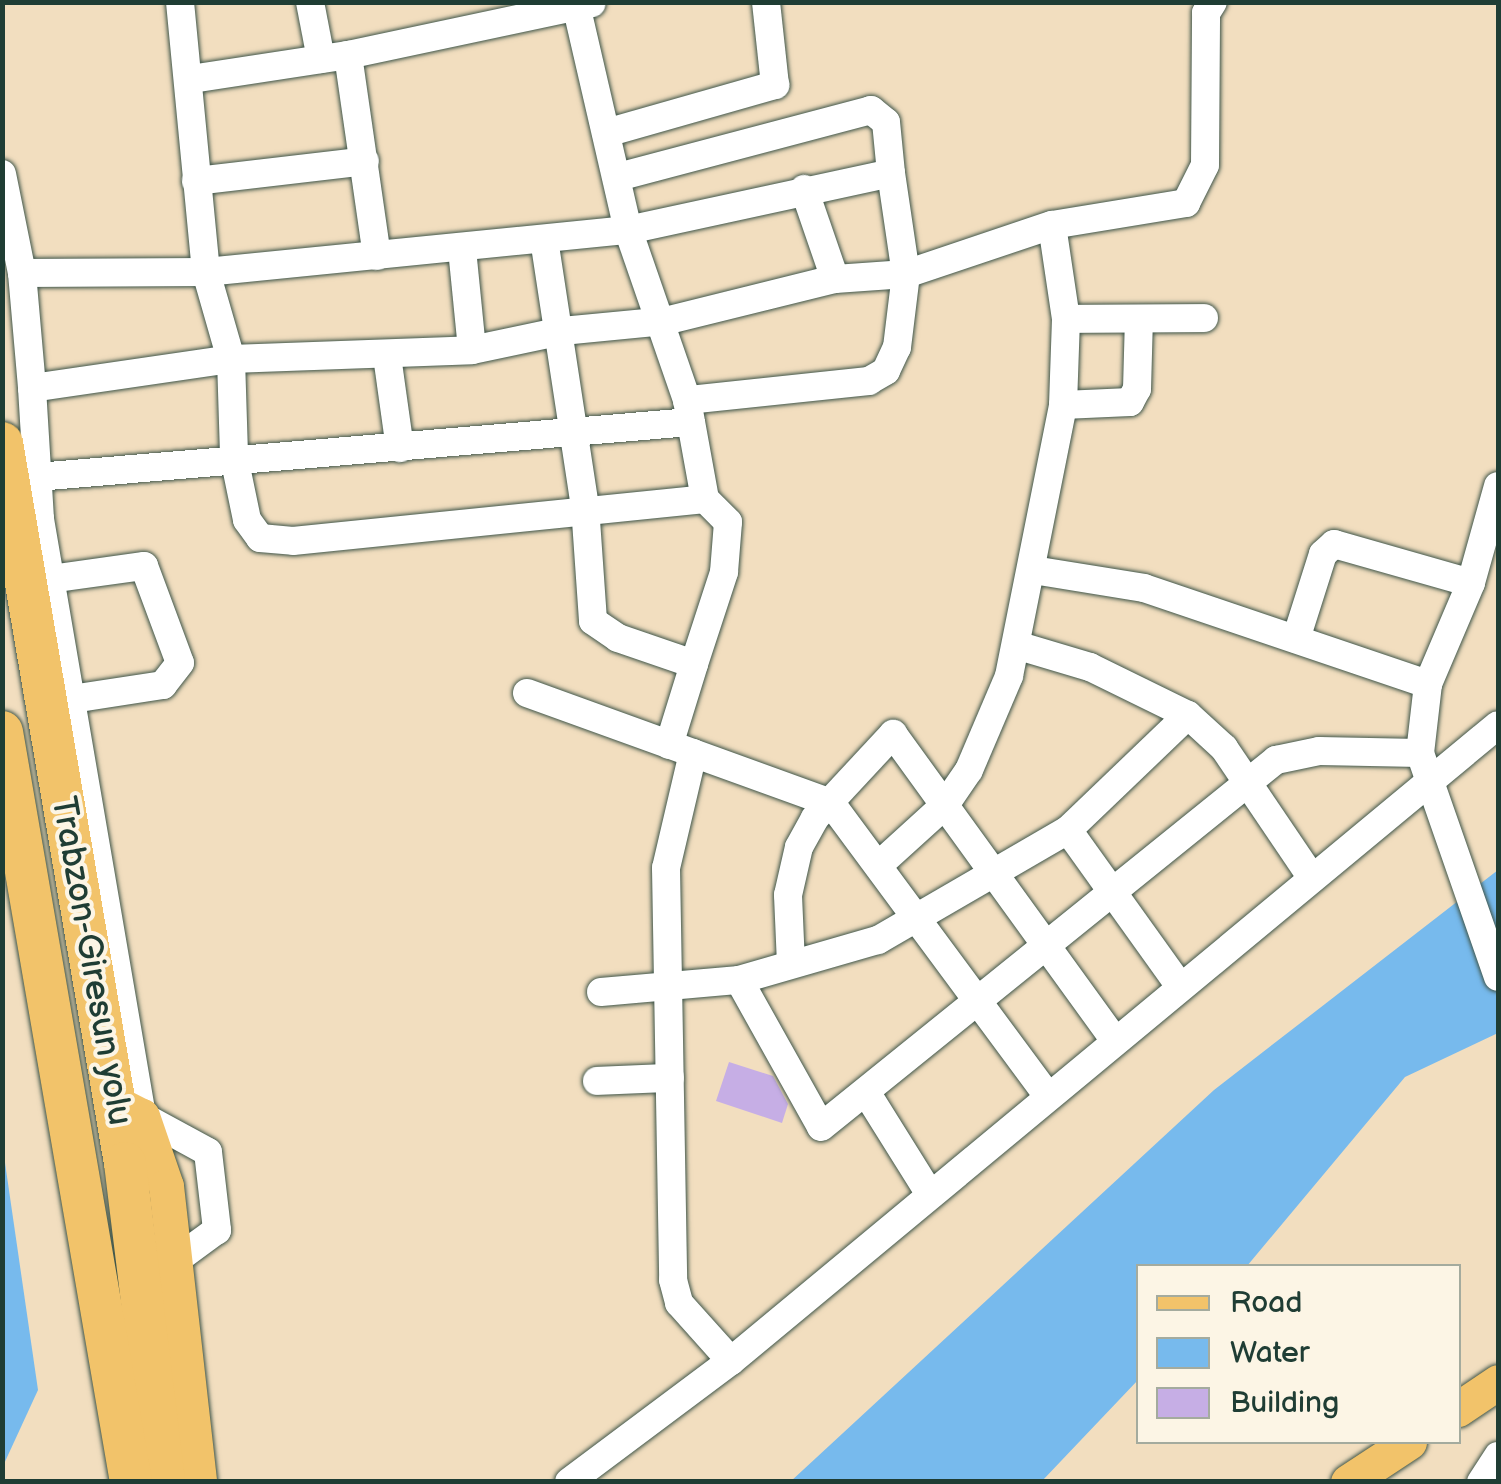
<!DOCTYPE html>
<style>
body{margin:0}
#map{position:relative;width:1501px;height:1484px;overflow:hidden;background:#f2debf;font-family:"Balsamiq Sans",sans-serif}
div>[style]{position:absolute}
.water>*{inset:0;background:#77baed}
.building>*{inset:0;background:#c6aee5}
.roads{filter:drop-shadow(0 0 2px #3f5549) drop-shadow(0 0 2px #3f5549)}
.minor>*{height:28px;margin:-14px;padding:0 14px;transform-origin:14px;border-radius:14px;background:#fff}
.major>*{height:35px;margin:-17.5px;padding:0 17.5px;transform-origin:17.5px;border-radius:17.5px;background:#f2c36a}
.highway>*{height:42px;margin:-21px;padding:0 21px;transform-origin:21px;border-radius:21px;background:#f2c36a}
span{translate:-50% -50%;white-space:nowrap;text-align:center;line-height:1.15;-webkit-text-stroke:8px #fcf5e5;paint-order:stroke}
.street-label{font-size:35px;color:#1f3d34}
.frame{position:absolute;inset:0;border:5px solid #1f3d34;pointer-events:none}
.legend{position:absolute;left:1136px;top:1264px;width:325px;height:180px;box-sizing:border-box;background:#fcf5e5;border:2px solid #a4ab9e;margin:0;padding:12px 18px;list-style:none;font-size:30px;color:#1f3d34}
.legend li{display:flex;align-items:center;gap:20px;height:50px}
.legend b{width:50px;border:2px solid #a4ab9e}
</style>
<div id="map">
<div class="water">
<div style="clip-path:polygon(1498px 870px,1498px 1033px,1405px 1077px,1247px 1266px,1138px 1266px,1138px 1380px,1042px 1481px,790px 1482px,1214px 1090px)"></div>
<div style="clip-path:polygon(3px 1149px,38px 1390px,3px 1466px,2px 1466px)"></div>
</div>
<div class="building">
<div style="clip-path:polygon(729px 1062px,773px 1076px,788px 1104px,782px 1123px,716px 1101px)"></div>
</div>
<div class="roads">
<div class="minor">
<div style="left:180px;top:2px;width:271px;rotate:84.5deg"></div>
<div style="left:206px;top:272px;width:91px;rotate:74deg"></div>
<div style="left:231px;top:359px;width:98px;rotate:88.2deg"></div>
<div style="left:234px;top:457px;width:64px;rotate:78.3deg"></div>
<div style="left:247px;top:520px;width:22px;rotate:54deg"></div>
<div style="left:260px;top:538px;width:33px;rotate:5deg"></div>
<div style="left:293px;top:541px;width:414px;rotate:-5.8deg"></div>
<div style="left:310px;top:2px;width:58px;rotate:79.1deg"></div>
<div style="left:348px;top:55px;width:203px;rotate:81.8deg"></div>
<div style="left:191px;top:79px;width:159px;rotate:-8.7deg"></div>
<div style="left:348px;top:55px;width:249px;rotate:-12deg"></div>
<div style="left:610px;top:132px;width:172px;rotate:-15.9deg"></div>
<div style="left:775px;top:85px;width:83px;rotate:-96.2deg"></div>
<div style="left:2px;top:174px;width:101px;rotate:78.6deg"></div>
<div style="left:22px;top:273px;width:115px;rotate:85deg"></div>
<div style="left:32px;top:388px;width:131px;rotate:86.5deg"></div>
<div style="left:40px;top:519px;width:16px;rotate:165deg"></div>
<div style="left:618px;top:177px;width:262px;rotate:-14.8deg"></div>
<div style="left:871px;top:110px;width:19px;rotate:39deg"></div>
<div style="left:886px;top:122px;width:51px;rotate:84.4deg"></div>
<div style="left:196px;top:181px;width:170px;rotate:-6.7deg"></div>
<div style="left:804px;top:189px;width:95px;rotate:71deg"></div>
<div style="left:544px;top:239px;width:270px;rotate:81.3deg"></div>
<div style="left:585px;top:506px;width:115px;rotate:86deg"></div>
<div style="left:593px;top:621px;width:30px;rotate:34deg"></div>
<div style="left:618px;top:638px;width:80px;rotate:18.9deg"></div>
<div style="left:694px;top:664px;width:97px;rotate:-71.9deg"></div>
<div style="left:724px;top:572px;width:50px;rotate:-85.4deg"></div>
<div style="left:728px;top:522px;width:33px;rotate:-135deg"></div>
<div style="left:705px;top:499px;width:101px;rotate:-100.3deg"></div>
<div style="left:687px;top:400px;width:180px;rotate:-109.1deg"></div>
<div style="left:628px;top:230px;width:231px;rotate:-103deg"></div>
<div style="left:462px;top:249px;width:101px;rotate:84.3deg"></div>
<div style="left:22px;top:273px;width:184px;rotate:-0.3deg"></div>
<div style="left:206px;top:272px;width:424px;rotate:-5.7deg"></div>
<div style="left:628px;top:230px;width:269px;rotate:-12.2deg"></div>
<div style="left:891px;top:173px;width:102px;rotate:81.6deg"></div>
<div style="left:906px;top:274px;width:74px;rotate:97deg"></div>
<div style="left:897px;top:347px;width:26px;rotate:115deg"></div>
<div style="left:886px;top:371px;width:20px;rotate:150deg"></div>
<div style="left:869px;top:381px;width:183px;rotate:174deg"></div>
<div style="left:1066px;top:319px;width:138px;rotate:-0.4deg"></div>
<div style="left:387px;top:356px;width:93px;rotate:82deg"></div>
<div style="left:32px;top:388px;width:201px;rotate:-8.3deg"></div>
<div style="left:231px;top:359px;width:241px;rotate:-2.1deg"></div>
<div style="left:472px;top:350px;width:92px;rotate:-11.9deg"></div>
<div style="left:562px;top:331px;width:103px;rotate:-5.5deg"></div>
<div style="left:665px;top:321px;width:175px;rotate:-13.9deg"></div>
<div style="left:835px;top:279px;width:71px;rotate:-4deg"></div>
<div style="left:906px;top:274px;width:154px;rotate:-18.6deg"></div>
<div style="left:1052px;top:225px;width:136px;rotate:-9.3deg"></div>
<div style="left:1186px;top:203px;width:42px;rotate:-63.4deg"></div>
<div style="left:1205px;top:165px;width:152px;rotate:-89.6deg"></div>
<div style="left:1206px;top:13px;width:13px;rotate:-58deg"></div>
<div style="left:1063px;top:405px;width:67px;rotate:-2.6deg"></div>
<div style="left:1130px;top:402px;width:15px;rotate:-62deg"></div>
<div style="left:1137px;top:389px;width:70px;rotate:-88.4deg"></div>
<div style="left:37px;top:477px;width:656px;rotate:-4.81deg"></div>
<div style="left:1498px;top:486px;width:101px;rotate:105.6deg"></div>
<div style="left:1471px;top:583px;width:110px;rotate:113.1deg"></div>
<div style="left:1428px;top:684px;width:69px;rotate:96.6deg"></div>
<div style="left:1420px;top:753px;width:237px;rotate:70.8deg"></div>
<div style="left:40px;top:519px;width:606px;rotate:80.3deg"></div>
<div style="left:142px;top:1116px;width:75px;rotate:28.6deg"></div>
<div style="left:208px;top:1152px;width:79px;rotate:83.4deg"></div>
<div style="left:217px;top:1230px;width:51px;rotate:143.8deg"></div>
<div style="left:1033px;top:570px;width:112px;rotate:9.2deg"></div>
<div style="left:1144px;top:588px;width:300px;rotate:18.7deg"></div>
<div style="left:50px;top:579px;width:95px;rotate:-7.9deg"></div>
<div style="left:144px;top:566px;width:103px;rotate:69.6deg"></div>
<div style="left:180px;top:663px;width:28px;rotate:128deg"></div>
<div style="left:163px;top:685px;width:93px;rotate:171.3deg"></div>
<div style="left:1296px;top:639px;width:89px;rotate:-72.4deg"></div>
<div style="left:1323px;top:554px;width:15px;rotate:-42deg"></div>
<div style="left:1334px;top:544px;width:142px;rotate:15.9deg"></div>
<div style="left:1016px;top:645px;width:77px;rotate:16.6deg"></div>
<div style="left:1090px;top:667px;width:109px;rotate:26.1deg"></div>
<div style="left:1188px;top:715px;width:49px;rotate:42.5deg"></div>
<div style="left:1224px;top:748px;width:153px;rotate:55.9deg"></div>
<div style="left:527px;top:693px;width:323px;rotate:19.9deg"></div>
<div style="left:831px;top:803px;width:362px;rotate:53.5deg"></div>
<div style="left:669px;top:745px;width:85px;rotate:-72.8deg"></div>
<div style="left:693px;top:753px;width:118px;rotate:103.2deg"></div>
<div style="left:666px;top:868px;width:412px;rotate:89deg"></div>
<div style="left:673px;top:1280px;width:24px;rotate:75deg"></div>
<div style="left:679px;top:1303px;width:78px;rotate:48.1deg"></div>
<div style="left:1068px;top:830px;width:191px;rotate:54.4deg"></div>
<div style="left:881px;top:863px;width:86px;rotate:-42.2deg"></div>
<div style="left:945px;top:805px;width:42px;rotate:-55.6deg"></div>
<div style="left:969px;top:770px;width:102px;rotate:-66.9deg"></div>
<div style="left:1009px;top:676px;width:276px;rotate:-78.7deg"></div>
<div style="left:1063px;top:405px;width:86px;rotate:-88deg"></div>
<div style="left:1066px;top:319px;width:95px;rotate:-98.5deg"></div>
<div style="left:791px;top:964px;width:69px;rotate:-92.5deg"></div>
<div style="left:788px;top:895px;width:49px;rotate:-77.1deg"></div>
<div style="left:799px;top:847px;width:33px;rotate:-61deg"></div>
<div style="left:815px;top:818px;width:115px;rotate:-47.1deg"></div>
<div style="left:893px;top:734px;width:379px;rotate:54.1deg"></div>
<div style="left:739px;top:980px;width:168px;rotate:60.8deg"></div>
<div style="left:821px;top:1127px;width:585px;rotate:-38.89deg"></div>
<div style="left:1276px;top:760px;width:44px;rotate:-11.8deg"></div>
<div style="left:1319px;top:751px;width:101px;rotate:1.1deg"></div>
<div style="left:601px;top:992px;width:139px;rotate:-5deg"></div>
<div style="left:739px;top:980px;width:145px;rotate:-16.1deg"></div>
<div style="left:878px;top:940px;width:220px;rotate:-30.1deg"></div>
<div style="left:1068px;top:830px;width:166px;rotate:-43.8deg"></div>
<div style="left:597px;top:1081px;width:73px;rotate:-2.4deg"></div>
<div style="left:866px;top:1092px;width:119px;rotate:58deg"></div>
<div style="left:569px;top:1482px;width:202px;rotate:-36.8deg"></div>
<div style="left:731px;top:1361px;width:996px;rotate:-39.67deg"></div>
<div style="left:1481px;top:1482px;width:31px;rotate:-57deg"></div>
</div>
<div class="major">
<div style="left:114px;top:1102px;width:31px;rotate:27deg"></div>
<div style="left:142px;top:1116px;width:74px;rotate:71.1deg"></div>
<div style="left:166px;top:1186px;width:298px;rotate:83.6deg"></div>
<div style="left:1458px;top:1409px;width:48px;rotate:-34deg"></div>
<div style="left:1348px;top:1482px;width:73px;rotate:-33.3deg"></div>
</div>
<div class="highway">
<div style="left:2px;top:443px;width:730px;rotate:80.31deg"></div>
<div style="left:125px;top:1163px;width:321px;rotate:83deg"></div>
<div style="left:2px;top:732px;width:761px;rotate:80.24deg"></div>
</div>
</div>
<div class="street-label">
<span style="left:91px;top:961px;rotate:80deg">Trabzon-Giresun yolu</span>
</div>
<div class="frame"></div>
<ul class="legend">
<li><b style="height:12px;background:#f2c36a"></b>Road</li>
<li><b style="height:28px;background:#77baed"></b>Water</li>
<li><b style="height:28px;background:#c6aee5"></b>Building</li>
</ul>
</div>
